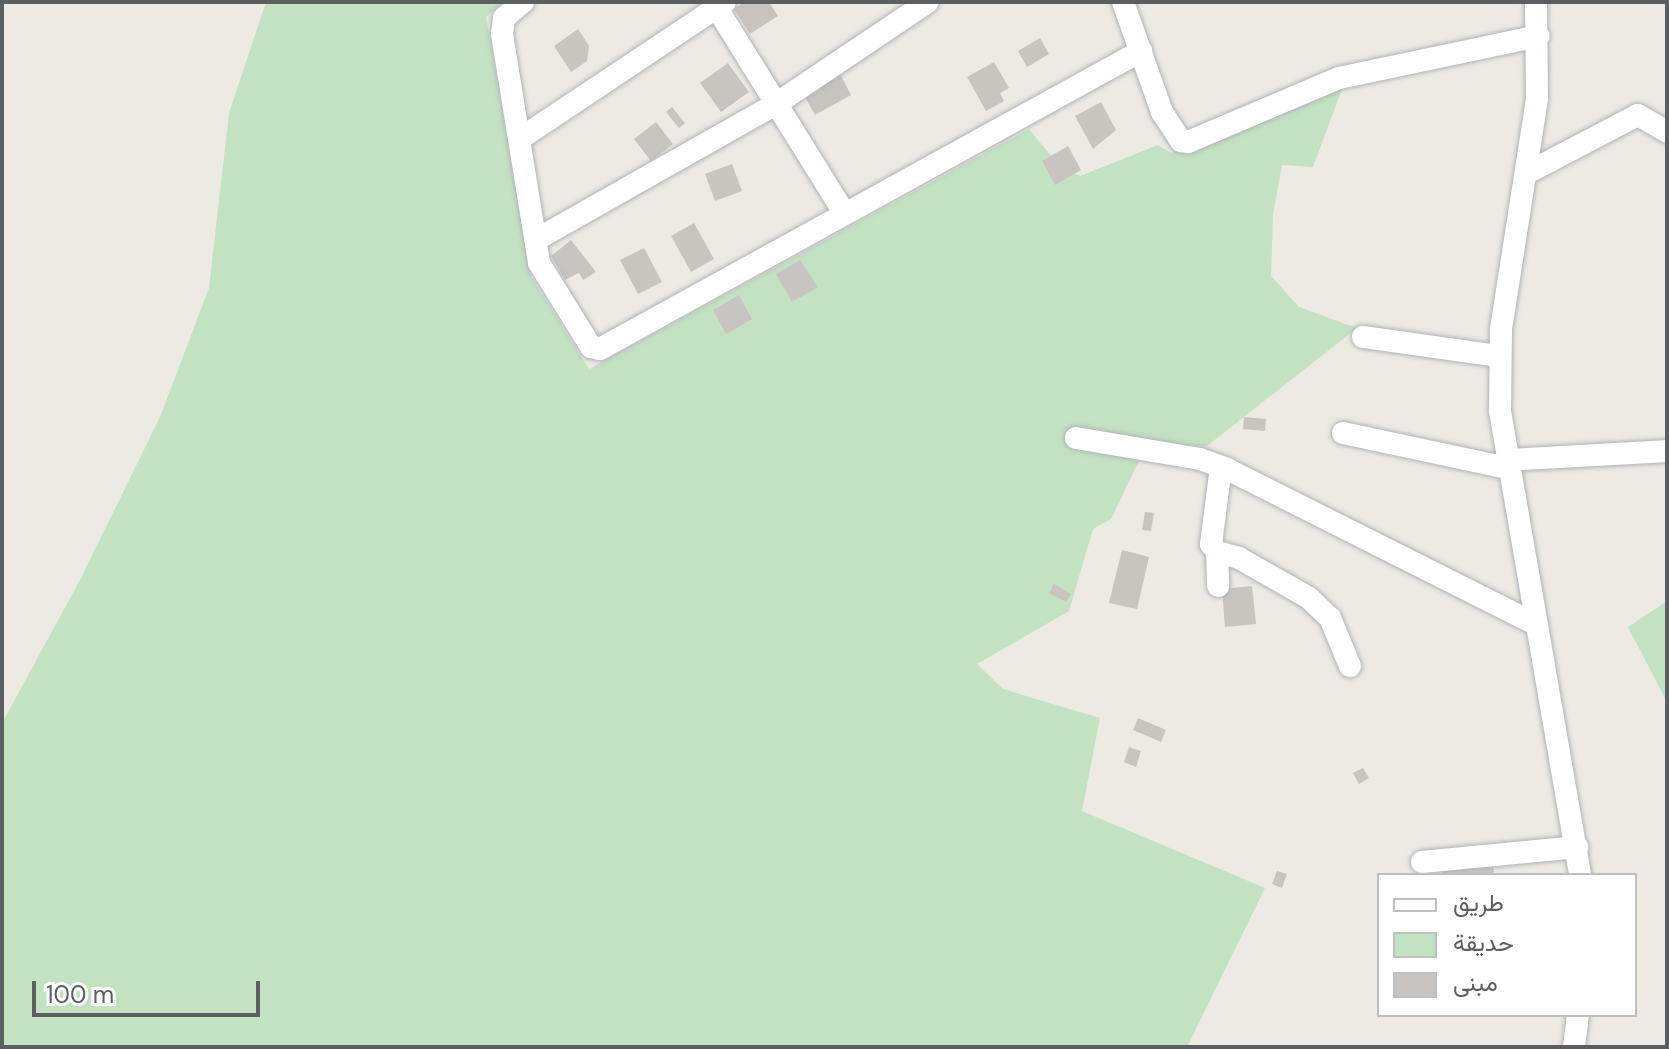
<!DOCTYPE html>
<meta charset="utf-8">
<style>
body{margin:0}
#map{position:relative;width:1669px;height:1049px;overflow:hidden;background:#eceae3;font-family:"DM Sans",Vazirmatn,sans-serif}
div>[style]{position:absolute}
.green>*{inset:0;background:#c3e2c2}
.building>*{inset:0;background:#c8c5c0}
.roads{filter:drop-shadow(0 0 2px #b0b4b7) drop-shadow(0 0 2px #b0b4b7)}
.minor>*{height:22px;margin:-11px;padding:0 11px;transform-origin:11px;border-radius:11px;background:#fff}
span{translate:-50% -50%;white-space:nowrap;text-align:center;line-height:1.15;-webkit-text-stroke:7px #fff;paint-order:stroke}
.frame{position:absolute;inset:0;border:4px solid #5b5f62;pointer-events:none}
.legend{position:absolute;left:1377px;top:873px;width:260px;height:144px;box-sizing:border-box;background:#fff;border:2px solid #bdbfc0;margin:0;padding:10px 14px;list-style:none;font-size:24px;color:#5b5f62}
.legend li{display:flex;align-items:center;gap:16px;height:40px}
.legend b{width:40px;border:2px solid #bdbfc0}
.scale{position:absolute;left:32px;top:981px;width:228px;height:36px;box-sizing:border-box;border:4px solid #5b5f62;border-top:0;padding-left:10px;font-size:24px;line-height:28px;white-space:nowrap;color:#5b5f62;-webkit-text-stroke:6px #fff;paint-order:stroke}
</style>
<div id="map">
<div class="green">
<div style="clip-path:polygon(266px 2px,503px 2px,486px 17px,532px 278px,589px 369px,1029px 129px,1060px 167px,1080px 176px,1158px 145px,1171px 153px,1345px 81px,1313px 167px,1282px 165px,1273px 214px,1271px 276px,1299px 307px,1357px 328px,1207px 446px,1153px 446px,1139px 461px,1111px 519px,1093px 529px,1069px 611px,977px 664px,1003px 689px,1100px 718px,1082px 811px,1265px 888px,1187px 1047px,2px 1047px,2px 723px,80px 580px,160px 417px,209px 288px,229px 113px)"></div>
<div style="clip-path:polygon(1667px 601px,1667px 702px,1628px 627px)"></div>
</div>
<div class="building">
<div style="clip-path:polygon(744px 2px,769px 2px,778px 16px,750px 34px,734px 9px)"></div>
<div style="clip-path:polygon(578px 29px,589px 46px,587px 61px,571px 72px,554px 46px)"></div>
<div style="clip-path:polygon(1040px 38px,1049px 54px,1027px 67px,1018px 51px)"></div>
<div style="clip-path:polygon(994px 62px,1009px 88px,1000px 93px,1004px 101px,986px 111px,967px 77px)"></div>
<div style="clip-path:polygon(728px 63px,749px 92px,721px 112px,700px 83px)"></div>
<div style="clip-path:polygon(838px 70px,851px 95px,815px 115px,805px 97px,820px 89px,816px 82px)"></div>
<div style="clip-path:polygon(1101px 102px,1116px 130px,1093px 149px,1075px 116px)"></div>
<div style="clip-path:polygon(672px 107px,685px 123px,679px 128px,666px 112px)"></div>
<div style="clip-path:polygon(656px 122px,673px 144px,651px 161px,634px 139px)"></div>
<div style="clip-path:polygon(1068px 146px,1081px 170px,1055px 185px,1042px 161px)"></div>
<div style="clip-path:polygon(732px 164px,742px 191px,715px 201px,705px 174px)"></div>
<div style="clip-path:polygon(694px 223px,714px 259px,691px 272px,671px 236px)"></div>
<div style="clip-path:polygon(571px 240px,596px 272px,583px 280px,579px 273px,565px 280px,551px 256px)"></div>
<div style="clip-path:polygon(644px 248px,662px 282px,638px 294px,620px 260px)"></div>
<div style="clip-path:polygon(800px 260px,818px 287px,792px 302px,776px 274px)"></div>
<div style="clip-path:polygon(739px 295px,752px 319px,726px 334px,713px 310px)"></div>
<div style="clip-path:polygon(1244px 417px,1266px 419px,1265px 431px,1243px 429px)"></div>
<div style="clip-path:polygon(1145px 512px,1154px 513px,1151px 531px,1142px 530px)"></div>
<div style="clip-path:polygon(1122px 550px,1149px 557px,1137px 609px,1109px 603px)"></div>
<div style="clip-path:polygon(1054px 584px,1071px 594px,1066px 602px,1049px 593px)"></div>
<div style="clip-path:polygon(1252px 586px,1256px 624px,1225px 627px,1222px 589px)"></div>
<div style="clip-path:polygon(1138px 718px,1166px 730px,1161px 742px,1133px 730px)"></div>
<div style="clip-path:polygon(1129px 747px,1141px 751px,1136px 767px,1124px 762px)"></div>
<div style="clip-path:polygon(1363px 768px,1369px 778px,1359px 784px,1353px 773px)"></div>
<div style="clip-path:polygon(1493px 862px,1494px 875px,1442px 875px,1441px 865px)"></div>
<div style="clip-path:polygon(1277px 871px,1287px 874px,1282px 888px,1272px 884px)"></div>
</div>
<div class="roads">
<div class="minor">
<div style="left:523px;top:2px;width:25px;rotate:140deg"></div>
<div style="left:504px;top:18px;width:16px;rotate:97deg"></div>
<div style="left:502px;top:34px;width:232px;rotate:80.8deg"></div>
<div style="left:539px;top:263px;width:99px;rotate:58.2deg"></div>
<div style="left:591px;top:347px;width:9px;rotate:13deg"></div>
<div style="left:600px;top:349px;width:618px;rotate:-28.85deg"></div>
<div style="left:713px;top:2px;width:246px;rotate:58.1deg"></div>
<div style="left:1123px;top:2px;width:117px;rotate:70.5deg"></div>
<div style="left:1162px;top:112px;width:35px;rotate:57deg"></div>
<div style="left:1181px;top:141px;width:7px;rotate:8deg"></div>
<div style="left:1188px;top:142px;width:164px;rotate:-23deg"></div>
<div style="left:1339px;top:78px;width:204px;rotate:-11.9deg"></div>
<div style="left:1536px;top:2px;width:97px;rotate:89.4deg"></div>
<div style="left:1537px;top:99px;width:234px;rotate:98.9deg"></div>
<div style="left:1501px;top:330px;width:81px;rotate:90.7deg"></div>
<div style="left:1500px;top:411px;width:471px;rotate:80.2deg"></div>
<div style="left:521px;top:138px;width:245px;rotate:-33.7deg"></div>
<div style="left:1527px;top:173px;width:125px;rotate:-27.6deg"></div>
<div style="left:1638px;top:115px;width:34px;rotate:30deg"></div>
<div style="left:539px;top:238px;width:276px;rotate:-29.5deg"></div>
<div style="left:779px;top:102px;width:179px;rotate:-33.9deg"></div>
<div style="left:1363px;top:337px;width:137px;rotate:8deg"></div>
<div style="left:1343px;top:433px;width:168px;rotate:12deg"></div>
<div style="left:1076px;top:438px;width:126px;rotate:9.6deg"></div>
<div style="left:1200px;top:459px;width:29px;rotate:20deg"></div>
<div style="left:1227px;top:469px;width:347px;rotate:26.7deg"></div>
<div style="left:1506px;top:460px;width:161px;rotate:-3.2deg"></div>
<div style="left:1221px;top:467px;width:78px;rotate:97.4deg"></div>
<div style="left:1211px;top:544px;width:10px;rotate:53deg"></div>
<div style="left:1217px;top:552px;width:23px;rotate:15deg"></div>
<div style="left:1239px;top:558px;width:81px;rotate:29.7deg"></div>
<div style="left:1309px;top:598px;width:29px;rotate:44deg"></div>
<div style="left:1330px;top:618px;width:52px;rotate:67.4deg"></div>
<div style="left:1217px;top:552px;width:34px;rotate:88deg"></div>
<div style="left:1422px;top:862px;width:156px;rotate:-5.5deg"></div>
<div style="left:1574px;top:1047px;width:32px;rotate:-83deg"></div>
</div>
</div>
<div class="frame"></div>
<ul class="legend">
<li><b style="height:10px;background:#fff"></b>طريق</li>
<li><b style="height:22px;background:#c3e2c2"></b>حديقة</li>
<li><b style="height:22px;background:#c8c5c0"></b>مبنى</li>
</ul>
<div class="scale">100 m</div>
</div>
